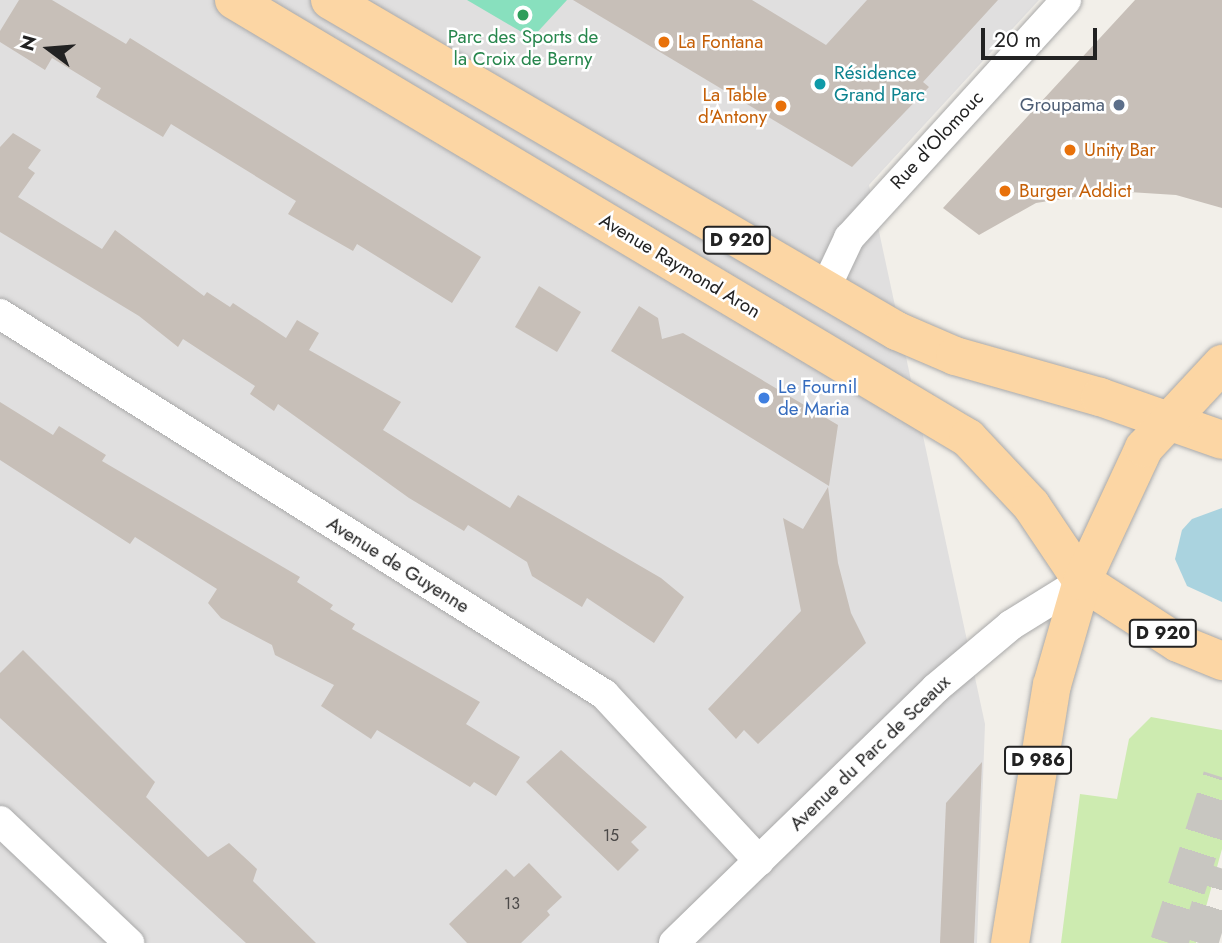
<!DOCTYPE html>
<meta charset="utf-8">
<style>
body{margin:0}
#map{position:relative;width:1222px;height:943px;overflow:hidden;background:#f2efe9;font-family:Jost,sans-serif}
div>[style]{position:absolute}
.residential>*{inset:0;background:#e0dfdf}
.grass>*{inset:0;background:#cdebb0}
.pitch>*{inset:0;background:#88e0be}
.water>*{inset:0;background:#aad3df}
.building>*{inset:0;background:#c7bfb8}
.highway-tunnel>*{height:38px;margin-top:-19px;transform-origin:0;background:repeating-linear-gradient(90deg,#c8c6c1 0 38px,transparent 0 57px)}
.roads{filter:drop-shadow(0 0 2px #a9a9a9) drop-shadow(0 0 2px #a9a9a9)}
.street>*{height:30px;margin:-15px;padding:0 15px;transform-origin:15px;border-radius:15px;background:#fff}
.primary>*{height:38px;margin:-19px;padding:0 19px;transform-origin:19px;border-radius:19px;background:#fcd6a4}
.dots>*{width:19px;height:19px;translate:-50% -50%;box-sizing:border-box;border:4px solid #fff;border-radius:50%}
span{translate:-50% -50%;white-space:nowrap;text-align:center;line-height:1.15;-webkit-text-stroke:5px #fff;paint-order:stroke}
.number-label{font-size:16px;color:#4b4948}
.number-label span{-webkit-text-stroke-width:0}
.shield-label span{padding:2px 5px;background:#fff;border:2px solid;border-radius:5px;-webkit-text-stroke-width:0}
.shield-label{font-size:18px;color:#222;font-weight:700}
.leisure-label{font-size:19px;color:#27864d}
.food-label{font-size:19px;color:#c56008}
.left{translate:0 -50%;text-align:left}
.right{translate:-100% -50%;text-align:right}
.culture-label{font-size:19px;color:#0d838f}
.service-label{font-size:19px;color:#4e5e75}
.street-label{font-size:19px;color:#222}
.shop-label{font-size:19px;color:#366cbe}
.north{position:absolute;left:14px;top:14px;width:70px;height:70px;-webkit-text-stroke:5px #fff;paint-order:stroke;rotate:286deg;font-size:19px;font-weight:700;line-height:28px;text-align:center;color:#222}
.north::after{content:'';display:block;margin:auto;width:24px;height:32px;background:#222;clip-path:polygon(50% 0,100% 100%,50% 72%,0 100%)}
.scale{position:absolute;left:981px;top:28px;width:116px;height:32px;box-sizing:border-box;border:4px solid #222;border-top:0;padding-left:9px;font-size:21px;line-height:24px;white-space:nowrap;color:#222;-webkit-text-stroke:5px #fff;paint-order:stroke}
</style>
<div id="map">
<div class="residential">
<div style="clip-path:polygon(0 0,1039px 0,869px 185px,985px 724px,977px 943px,0 943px)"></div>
</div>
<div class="grass">
<div style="clip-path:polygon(1151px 717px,1222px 730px,1222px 849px,1196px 943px,1061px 943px,1080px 794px,1117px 799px,1129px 739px)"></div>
</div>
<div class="pitch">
<div style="clip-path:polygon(467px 0,567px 0,532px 38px)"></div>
</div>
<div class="water">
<div style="clip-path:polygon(1222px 508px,1222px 602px,1187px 586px,1175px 559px,1182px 530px,1192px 519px)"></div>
</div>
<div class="building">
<div style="clip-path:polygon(19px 0,52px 0,126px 44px,130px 38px,481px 257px,452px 303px,357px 244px,353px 251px,288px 214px,296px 201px,171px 124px,163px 137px,96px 97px,101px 88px,52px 58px,45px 70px,0 42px,0 31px)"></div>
<div style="clip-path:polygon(573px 0,752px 0,826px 45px,867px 0,998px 0,923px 82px,929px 87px,852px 167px)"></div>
<div style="clip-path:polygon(1135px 0,1222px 0,1222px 208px,1176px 195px,1113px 191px,1036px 203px,979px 235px,943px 208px)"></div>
<div style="clip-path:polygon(13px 133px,41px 150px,28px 168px,35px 173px,18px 197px,102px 249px,115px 230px,204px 296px,207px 292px,230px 307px,233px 303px,286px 338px,297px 320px,319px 333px,309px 350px,401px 402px,383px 430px,510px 508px,518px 495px,661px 578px,684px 597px,654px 643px,587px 598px,582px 607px,532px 576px,527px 562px,468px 525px,464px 531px,409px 498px,278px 404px,274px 411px,250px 394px,255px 386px,183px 339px,178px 347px,139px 316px,0 232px,0 147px)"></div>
<div style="clip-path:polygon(539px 286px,581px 312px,557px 352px,515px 327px)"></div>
<div style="clip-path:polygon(639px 306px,658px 318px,662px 339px,683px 333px,838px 425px,829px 486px,611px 351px)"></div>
<div style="clip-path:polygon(0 402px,53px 435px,59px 426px,106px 455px,102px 461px,300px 577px,297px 582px,333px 605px,330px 609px,355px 624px,352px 629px,480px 702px,466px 724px,520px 757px,496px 796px,474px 782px,470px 787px,377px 730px,371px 739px,321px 706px,334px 685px,275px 655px,272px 645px,221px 618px,208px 603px,217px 589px,135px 537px,130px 544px,0 460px)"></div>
<div style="clip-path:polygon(828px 487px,838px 563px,851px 613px,866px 643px,758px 744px,744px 730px,736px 739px,708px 709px,801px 611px,783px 518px,803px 529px)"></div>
<div style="clip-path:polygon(23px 650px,155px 782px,146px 797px,208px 857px,229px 843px,257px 869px,253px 881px,316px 943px,246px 943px,0 718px,0 673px)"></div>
<div style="clip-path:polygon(561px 750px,647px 827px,631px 842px,639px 850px,618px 871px,526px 782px)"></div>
<div style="clip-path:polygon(982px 762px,974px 943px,940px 943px,946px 803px)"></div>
<div style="clip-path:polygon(529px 863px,562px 897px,547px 911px,550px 915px,521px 943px,467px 943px,449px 924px,506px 869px,514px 877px)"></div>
</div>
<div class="highway-tunnel">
<div style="left:1169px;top:943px;width:174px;rotate:-72.3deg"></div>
<div style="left:1199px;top:943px;width:78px;rotate:-73deg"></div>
</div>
<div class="roads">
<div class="street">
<div style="left:824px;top:291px;width:59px;rotate:-64.7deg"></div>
<div style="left:849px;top:238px;width:322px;rotate:-47.6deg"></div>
<div style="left:0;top:314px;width:714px;rotate:32.18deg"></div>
<div style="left:604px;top:694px;width:228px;rotate:47.1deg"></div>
<div style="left:0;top:821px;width:178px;rotate:43.4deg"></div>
<div style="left:674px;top:943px;width:366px;rotate:-44.2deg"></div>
<div style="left:936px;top:688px;width:98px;rotate:-40deg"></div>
<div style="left:1011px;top:625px;width:84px;rotate:-31.8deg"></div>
</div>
<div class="primary">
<div style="left:234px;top:0;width:855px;rotate:30.83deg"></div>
<div style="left:968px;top:438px;width:92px;rotate:46.8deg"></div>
<div style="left:1031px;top:505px;width:92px;rotate:56.1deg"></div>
<div style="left:1082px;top:581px;width:114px;rotate:32.9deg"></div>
<div style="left:1178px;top:643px;width:48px;rotate:22.2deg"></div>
<div style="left:330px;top:0;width:657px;rotate:30.28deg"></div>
<div style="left:897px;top:331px;width:63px;rotate:23.3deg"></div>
<div style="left:955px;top:356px;width:151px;rotate:15.8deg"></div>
<div style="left:1100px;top:397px;width:129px;rotate:19.4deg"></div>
<div style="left:1010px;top:943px;width:261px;rotate:-80.8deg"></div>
<div style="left:1052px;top:685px;width:108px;rotate:-73.9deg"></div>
<div style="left:1082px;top:581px;width:147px;rotate:-65deg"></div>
<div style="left:1144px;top:448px;width:115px;rotate:-47.1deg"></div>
</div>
</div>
<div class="dots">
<div style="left:523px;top:15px;background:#2e9e5b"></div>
<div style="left:664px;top:42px;background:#e8710a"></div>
<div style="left:820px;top:84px;background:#0f9aa8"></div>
<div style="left:1119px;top:105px;background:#5c6f8a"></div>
<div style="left:781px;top:106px;background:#e8710a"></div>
<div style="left:1070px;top:150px;background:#e8710a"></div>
<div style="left:1005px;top:191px;background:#e8710a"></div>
<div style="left:764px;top:398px;background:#3f7fe0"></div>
</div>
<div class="number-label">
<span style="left:611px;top:836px">15</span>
<span style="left:512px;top:904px">13</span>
</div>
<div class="shield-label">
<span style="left:737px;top:240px">D 920</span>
<span style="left:1163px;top:633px">D 920</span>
<span style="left:1038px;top:760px">D 986</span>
</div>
<div class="leisure-label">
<span style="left:523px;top:48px">Parc des Sports de<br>la Croix de Berny</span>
</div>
<div class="food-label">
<span class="left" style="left:678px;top:42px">La Fontana</span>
<span class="right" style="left:767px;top:106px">La Table<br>d'Antony</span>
<span class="left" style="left:1084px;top:150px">Unity Bar</span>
<span class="left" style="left:1019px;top:191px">Burger Addict</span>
</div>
<div class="culture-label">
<span class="left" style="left:834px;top:84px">Résidence<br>Grand Parc</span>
</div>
<div class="service-label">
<span class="right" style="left:1105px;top:105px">Groupama</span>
</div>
<div class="street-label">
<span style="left:937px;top:140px;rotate:-47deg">Rue d'Olomouc</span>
<span style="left:680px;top:266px;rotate:31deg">Avenue Raymond Aron</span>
<span style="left:398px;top:565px;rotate:32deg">Avenue de Guyenne</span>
<span style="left:870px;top:753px;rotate:-44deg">Avenue du Parc de Sceaux</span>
</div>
<div class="shop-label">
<span class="left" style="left:778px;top:398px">Le Fournil<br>de Maria</span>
</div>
<div class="north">N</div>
<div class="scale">20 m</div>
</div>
